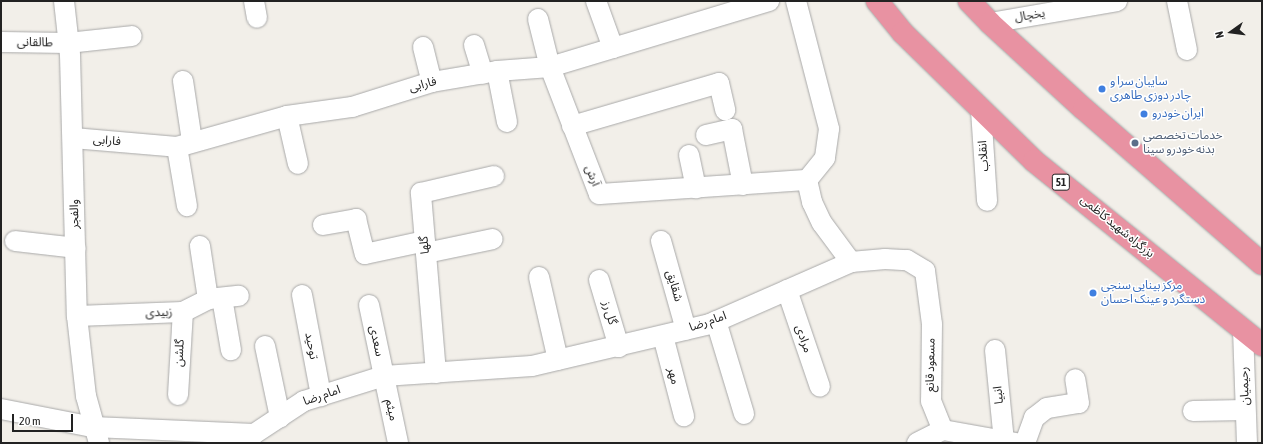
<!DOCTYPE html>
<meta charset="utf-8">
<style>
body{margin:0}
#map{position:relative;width:1263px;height:444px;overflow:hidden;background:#f2efe9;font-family:"Asap Condensed","Noto Sans Arabic",sans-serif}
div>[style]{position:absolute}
.roads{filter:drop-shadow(0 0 1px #a9a9a9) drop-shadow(0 0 1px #a9a9a9)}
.street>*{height:20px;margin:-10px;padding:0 10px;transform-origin:10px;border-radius:10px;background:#fff}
.highway>*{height:22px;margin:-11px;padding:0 11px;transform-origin:11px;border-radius:11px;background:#e892a2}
.dots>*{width:11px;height:11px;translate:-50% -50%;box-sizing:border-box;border:2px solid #fff;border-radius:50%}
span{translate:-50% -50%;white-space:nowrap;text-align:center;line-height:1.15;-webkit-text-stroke:3px #fff;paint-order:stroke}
.shield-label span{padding:1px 3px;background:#fff;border:1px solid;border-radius:3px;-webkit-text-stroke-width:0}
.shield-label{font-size:11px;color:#222;font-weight:700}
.street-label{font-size:12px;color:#222}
.shop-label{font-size:12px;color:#366cbe}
.left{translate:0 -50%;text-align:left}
.service-label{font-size:12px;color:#4e5e75}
.frame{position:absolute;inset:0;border:2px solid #222;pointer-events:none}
.north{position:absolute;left:1211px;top:12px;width:40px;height:40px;-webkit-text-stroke:3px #fff;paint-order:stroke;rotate:256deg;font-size:11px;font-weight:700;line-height:16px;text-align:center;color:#222}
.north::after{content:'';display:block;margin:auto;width:14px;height:18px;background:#222;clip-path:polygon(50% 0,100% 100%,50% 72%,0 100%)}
.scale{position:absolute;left:12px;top:414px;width:61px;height:18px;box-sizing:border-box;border:2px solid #222;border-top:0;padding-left:5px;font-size:12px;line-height:14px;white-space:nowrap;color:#222;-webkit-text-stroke:3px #fff;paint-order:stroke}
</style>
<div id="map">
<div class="roads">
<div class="street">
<div style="left:64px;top:1px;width:54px;rotate:83.7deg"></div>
<div style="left:70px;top:55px;width:261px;rotate:88.5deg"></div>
<div style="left:77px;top:316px;width:81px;rotate:83.6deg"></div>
<div style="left:86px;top:396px;width:49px;rotate:74.5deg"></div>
<div style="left:254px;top:1px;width:17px;rotate:80deg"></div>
<div style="left:596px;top:1px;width:50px;rotate:70.1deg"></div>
<div style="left:796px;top:1px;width:132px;rotate:75.5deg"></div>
<div style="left:829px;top:129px;width:29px;rotate:98deg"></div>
<div style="left:825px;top:158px;width:28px;rotate:129deg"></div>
<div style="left:807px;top:180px;width:23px;rotate:77deg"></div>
<div style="left:812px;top:202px;width:23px;rotate:65deg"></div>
<div style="left:822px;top:223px;width:49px;rotate:53.4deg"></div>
<div style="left:851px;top:262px;width:34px;rotate:-5deg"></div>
<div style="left:885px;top:259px;width:22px;rotate:3deg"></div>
<div style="left:907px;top:260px;width:21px;rotate:31deg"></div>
<div style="left:925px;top:271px;width:53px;rotate:82.5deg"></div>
<div style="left:932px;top:324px;width:77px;rotate:90.7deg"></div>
<div style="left:931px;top:401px;width:31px;rotate:68deg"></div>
<div style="left:943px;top:430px;width:74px;rotate:10.1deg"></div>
<div style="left:1177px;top:1px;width:50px;rotate:78.5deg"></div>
<div style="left:538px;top:19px;width:49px;rotate:76deg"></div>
<div style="left:550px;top:67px;width:136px;rotate:68.9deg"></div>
<div style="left:599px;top:194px;width:208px;rotate:-3.9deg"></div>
<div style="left:990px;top:23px;width:129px;rotate:-9.8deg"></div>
<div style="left:1px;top:42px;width:67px;rotate:0.9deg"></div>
<div style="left:68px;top:43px;width:64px;rotate:-6.2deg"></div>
<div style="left:474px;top:45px;width:30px;rotate:73deg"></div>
<div style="left:423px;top:47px;width:36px;rotate:76deg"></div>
<div style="left:497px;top:71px;width:52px;rotate:78.9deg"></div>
<div style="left:183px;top:81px;width:61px;rotate:81.5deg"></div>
<div style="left:981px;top:110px;width:91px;rotate:86.2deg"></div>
<div style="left:287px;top:116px;width:49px;rotate:77.1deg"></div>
<div style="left:572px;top:126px;width:153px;rotate:-16.3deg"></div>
<div style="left:719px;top:83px;width:28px;rotate:77deg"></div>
<div style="left:706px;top:135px;width:27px;rotate:-13deg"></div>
<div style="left:732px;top:129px;width:57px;rotate:78.9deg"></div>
<div style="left:73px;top:138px;width:104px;rotate:4.9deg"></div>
<div style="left:177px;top:147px;width:114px;rotate:-15.7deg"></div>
<div style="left:287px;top:116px;width:66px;rotate:-7.9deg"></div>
<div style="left:352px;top:107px;width:84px;rotate:-17.4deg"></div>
<div style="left:432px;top:82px;width:66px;rotate:-9.6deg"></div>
<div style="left:497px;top:71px;width:53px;rotate:-4.3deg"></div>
<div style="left:550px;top:67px;width:229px;rotate:-16.8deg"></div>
<div style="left:177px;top:147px;width:60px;rotate:80.4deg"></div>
<div style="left:689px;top:155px;width:34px;rotate:78deg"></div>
<div style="left:323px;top:225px;width:34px;rotate:-10deg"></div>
<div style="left:356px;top:219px;width:36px;rotate:76deg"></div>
<div style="left:365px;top:254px;width:61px;rotate:-12.2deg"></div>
<div style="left:15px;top:241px;width:61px;rotate:6.5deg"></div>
<div style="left:661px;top:241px;width:92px;rotate:74.3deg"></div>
<div style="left:200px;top:246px;width:54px;rotate:81.4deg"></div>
<div style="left:426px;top:253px;width:68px;rotate:-11.8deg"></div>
<div style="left:539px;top:277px;width:85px;rotate:77.1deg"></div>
<div style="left:599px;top:280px;width:70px;rotate:73.4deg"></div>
<div style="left:787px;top:290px;width:102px;rotate:71.2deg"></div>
<div style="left:302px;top:295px;width:103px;rotate:79.3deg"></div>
<div style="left:222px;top:298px;width:53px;rotate:80.2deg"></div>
<div style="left:369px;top:305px;width:141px;rotate:78.1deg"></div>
<div style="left:77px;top:316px;width:106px;rotate:-2.2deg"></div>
<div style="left:183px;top:312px;width:28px;rotate:-27deg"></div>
<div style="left:208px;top:299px;width:31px;rotate:-6deg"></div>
<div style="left:716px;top:321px;width:97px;rotate:73.2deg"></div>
<div style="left:1243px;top:329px;width:114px;rotate:88deg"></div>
<div style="left:663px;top:336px;width:83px;rotate:75.3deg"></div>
<div style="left:265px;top:346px;width:73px;rotate:78.1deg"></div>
<div style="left:995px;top:350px;width:91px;rotate:84.4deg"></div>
<div style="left:1004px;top:441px;width:5px;rotate:158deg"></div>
<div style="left:436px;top:373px;width:181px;rotate:-94.8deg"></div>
<div style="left:421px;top:193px;width:75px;rotate:-13.1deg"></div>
<div style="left:178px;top:395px;width:83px;rotate:-86.6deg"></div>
<div style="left:1px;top:409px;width:94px;rotate:11.1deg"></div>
<div style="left:93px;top:427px;width:161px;rotate:2.5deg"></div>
<div style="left:254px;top:434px;width:60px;rotate:-33.4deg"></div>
<div style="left:304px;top:401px;width:84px;rotate:-17.4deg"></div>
<div style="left:384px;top:376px;width:148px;rotate:-3.9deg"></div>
<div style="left:532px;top:366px;width:183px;rotate:-13.3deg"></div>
<div style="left:710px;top:324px;width:154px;rotate:-23.7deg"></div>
<div style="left:1193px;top:411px;width:52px;rotate:-1.1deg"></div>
<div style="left:917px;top:443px;width:29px;rotate:-27deg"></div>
<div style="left:1025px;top:443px;width:27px;rotate:-70deg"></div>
<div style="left:1034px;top:418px;width:16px;rotate:-38deg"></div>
<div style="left:1047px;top:408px;width:32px;rotate:-9deg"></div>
<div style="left:1079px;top:403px;width:24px;rotate:-99deg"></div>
</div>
<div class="highway">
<div style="left:877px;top:1px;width:41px;rotate:50.9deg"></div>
<div style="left:903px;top:33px;width:183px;rotate:44.3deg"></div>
<div style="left:1034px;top:161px;width:293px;rotate:38.9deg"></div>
<div style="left:969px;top:1px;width:30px;rotate:46deg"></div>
<div style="left:990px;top:23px;width:127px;rotate:42.5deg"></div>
<div style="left:1084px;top:109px;width:236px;rotate:41deg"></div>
</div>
</div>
<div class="dots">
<div style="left:1102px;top:89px;background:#3f7fe0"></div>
<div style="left:1144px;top:114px;background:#3f7fe0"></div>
<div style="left:1135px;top:143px;background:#5c6f8a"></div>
<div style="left:1093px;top:293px;background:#3f7fe0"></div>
</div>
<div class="shield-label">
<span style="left:1061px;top:182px">51</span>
</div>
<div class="street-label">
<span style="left:1030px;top:16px;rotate:-10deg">یخچال</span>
<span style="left:35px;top:43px;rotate:1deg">طالقانی</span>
<span style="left:423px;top:85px;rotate:-15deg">فارابی</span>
<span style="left:107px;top:141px;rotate:5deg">فارابی</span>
<span style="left:984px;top:156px;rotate:-94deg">انقلاب</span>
<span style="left:592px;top:176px;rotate:69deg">آرش</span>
<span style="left:75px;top:214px;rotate:-91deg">والفجر</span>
<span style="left:1117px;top:227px;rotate:39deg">بزرگراه شهید کاظمی</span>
<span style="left:425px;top:245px;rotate:-95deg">گلها</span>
<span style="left:674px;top:286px;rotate:74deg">شقایق</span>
<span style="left:159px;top:313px;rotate:-2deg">زبیدی</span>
<span style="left:609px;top:313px;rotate:73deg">گل رز</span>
<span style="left:708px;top:322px;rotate:-19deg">امام رضا</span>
<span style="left:803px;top:339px;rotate:71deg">مرادی</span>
<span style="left:376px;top:341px;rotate:78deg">سعدی</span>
<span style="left:311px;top:346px;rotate:79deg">توحید</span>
<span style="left:180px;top:353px;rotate:-87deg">گلشن</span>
<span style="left:931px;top:365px;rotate:-89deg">مسعود قانع</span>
<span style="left:673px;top:376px;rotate:76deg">مهر</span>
<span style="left:1245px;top:386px;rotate:-92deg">رحیمیان</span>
<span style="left:999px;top:395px;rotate:-96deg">انبیا</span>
<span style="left:322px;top:396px;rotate:-19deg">امام رضا</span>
<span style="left:391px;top:410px;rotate:78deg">میثم</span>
</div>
<div class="shop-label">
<span class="left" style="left:1110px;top:89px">سایبان سرا و<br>چادر دوزی طاهری</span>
<span class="left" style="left:1152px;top:114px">ایران خودرو</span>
<span class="left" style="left:1101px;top:293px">مرکز بینایی سنجی<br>دستگرد و عینک احسان</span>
</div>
<div class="service-label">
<span class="left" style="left:1143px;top:143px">خدمات تخصصی<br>بدنه خودرو سینا</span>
</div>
<div class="frame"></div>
<div class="north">N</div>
<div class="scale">20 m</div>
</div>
